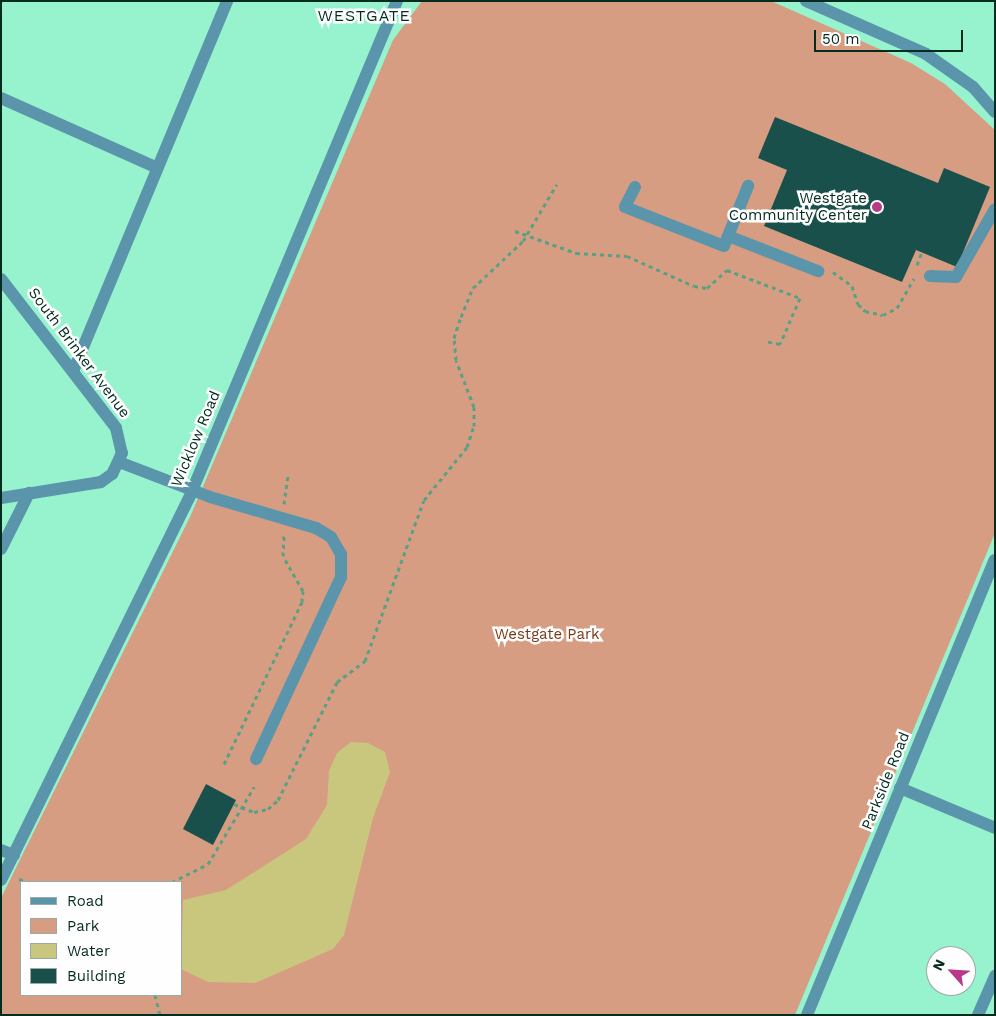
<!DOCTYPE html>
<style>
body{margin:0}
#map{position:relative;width:996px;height:1016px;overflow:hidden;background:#97f3ce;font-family:"Work Sans",sans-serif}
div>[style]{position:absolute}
.green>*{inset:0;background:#d79d82}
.water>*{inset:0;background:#c9c77d}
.building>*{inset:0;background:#1a504b}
.path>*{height:3px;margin-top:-1.5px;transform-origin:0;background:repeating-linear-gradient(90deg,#59a085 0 4px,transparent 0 8px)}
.minor>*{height:12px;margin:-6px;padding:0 6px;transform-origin:6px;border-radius:6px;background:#5b95ac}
.dots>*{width:14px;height:14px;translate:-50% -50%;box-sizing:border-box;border:2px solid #fefefe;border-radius:50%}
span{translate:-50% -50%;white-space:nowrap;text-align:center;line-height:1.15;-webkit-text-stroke:5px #fefefe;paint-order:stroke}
.poi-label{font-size:15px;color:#032c1f}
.right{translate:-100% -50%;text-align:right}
.street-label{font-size:15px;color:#032c1f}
.park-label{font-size:15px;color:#7a3a18}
.neighbourhood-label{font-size:16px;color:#032c1f;letter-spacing:1px}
.frame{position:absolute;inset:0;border:2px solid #032c1f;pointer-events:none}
.legend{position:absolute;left:20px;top:881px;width:162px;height:115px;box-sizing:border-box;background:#fefefe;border:1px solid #9aaaa5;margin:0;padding:6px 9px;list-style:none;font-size:15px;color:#032c1f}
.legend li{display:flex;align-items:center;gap:10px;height:25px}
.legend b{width:25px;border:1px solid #9aaaa5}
.north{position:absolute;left:926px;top:946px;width:50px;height:50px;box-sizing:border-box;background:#fefefe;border:1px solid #9aaaa5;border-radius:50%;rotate:296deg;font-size:14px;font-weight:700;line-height:20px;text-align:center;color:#032c1f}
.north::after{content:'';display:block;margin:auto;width:18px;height:22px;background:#b73987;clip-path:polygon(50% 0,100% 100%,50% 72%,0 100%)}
.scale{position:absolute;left:814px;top:30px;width:149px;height:22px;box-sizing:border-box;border:2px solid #032c1f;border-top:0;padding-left:6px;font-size:15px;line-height:18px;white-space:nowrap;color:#032c1f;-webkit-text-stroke:4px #fefefe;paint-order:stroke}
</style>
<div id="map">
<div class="green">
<div style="clip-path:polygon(evenodd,422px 1px,771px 1px,911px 63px,945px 84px,995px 130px,995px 533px,795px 1015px,1px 1015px,1px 898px,190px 517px,393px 40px,422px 1px,21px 882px,181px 882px,181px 995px,21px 995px,21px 882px)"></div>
</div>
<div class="water">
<div style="clip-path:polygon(351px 742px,368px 743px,385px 752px,390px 772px,373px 818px,344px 935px,333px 949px,255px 983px,208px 982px,181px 969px,183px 900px,226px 890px,306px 839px,327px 805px,329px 771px,337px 753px)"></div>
</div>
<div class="building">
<div style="clip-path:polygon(775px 117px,938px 183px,944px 168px,990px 187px,957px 267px,916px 250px,902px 282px,764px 226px,787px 170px,758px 158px)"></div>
<div style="clip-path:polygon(206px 784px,236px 800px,213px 845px,183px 829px)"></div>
</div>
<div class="path">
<div style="left:515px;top:231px;width:65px;rotate:19.8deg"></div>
<div style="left:576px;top:253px;width:51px;rotate:3.4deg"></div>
<div style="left:627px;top:256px;width:73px;rotate:24.1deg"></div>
<div style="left:694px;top:286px;width:13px;rotate:9deg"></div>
<div style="left:707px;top:288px;width:27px;rotate:-42deg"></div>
<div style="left:727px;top:270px;width:78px;rotate:21deg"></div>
<div style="left:800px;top:298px;width:50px;rotate:113.5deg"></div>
<div style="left:780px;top:344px;width:15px;rotate:-169deg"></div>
<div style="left:917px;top:265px;width:14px;rotate:-69deg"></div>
<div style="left:833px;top:272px;width:24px;rotate:36deg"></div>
<div style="left:852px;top:286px;width:19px;rotate:72deg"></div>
<div style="left:858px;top:304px;width:10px;rotate:45deg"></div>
<div style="left:865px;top:311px;width:18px;rotate:13deg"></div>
<div style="left:883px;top:315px;width:16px;rotate:-27deg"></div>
<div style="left:897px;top:308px;width:34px;rotate:-60deg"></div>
<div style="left:284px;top:504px;width:29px;rotate:-82deg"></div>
<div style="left:224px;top:764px;width:180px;rotate:-64.3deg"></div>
<div style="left:302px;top:602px;width:11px;rotate:-85deg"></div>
<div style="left:303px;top:591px;width:40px;rotate:-119.7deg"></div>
<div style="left:283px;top:556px;width:21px;rotate:-87deg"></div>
<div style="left:234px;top:804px;width:22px;rotate:22deg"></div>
<div style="left:254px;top:812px;width:14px;rotate:-12deg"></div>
<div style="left:268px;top:809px;width:13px;rotate:-42deg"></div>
<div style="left:278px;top:800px;width:132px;rotate:-63.4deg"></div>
<div style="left:337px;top:682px;width:35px;rotate:-37deg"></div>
<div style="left:365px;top:661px;width:171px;rotate:-69.9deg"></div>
<div style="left:424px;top:500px;width:68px;rotate:-50.9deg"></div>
<div style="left:467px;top:447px;width:22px;rotate:-72deg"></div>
<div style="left:474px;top:426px;width:19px;rotate:-90deg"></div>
<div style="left:474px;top:407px;width:50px;rotate:-111deg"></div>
<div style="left:456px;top:360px;width:22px;rotate:-95deg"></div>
<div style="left:454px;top:338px;width:22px;rotate:-72deg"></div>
<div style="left:461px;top:317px;width:31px;rotate:-68deg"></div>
<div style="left:473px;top:288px;width:69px;rotate:-43.2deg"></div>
<div style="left:523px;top:241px;width:66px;rotate:-59.2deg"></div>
<div style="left:19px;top:879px;width:9px;rotate:21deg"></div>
<div style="left:172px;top:882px;width:40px;rotate:-26.6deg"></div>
<div style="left:208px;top:864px;width:90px;rotate:-59.1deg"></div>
<div style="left:155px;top:995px;width:21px;rotate:76deg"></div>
</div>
<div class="minor">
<div style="left:806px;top:1px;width:131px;rotate:23.8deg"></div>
<div style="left:926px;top:54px;width:57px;rotate:35.1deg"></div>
<div style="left:973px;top:87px;width:33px;rotate:49deg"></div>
<div style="left:1px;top:98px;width:169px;rotate:24.1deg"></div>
<div style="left:635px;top:187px;width:22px;rotate:117deg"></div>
<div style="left:625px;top:207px;width:106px;rotate:21.5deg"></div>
<div style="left:724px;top:246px;width:65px;rotate:-68.2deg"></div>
<div style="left:728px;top:236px;width:97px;rotate:21.3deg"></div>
<div style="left:930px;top:276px;width:26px;rotate:2deg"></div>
<div style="left:956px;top:277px;width:78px;rotate:-60.2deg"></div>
<div style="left:1px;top:279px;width:188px;rotate:52.3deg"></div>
<div style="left:116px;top:428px;width:26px;rotate:77deg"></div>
<div style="left:122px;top:453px;width:23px;rotate:115deg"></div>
<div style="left:112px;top:474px;width:14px;rotate:144deg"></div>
<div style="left:101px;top:482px;width:101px;rotate:170.9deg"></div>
<div style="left:74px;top:369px;width:399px;rotate:-67.4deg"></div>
<div style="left:119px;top:462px;width:97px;rotate:21deg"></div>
<div style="left:210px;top:497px;width:110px;rotate:16.3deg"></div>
<div style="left:316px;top:528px;width:17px;rotate:31deg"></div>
<div style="left:331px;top:537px;width:20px;rotate:60deg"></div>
<div style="left:341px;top:554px;width:23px;rotate:90deg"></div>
<div style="left:341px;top:577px;width:201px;rotate:115deg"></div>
<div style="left:1px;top:549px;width:63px;rotate:-63.4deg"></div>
<div style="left:900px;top:788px;width:103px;rotate:22.8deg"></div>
<div style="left:1px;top:850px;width:14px;rotate:21deg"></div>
<div style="left:1px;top:880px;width:433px;rotate:-63.8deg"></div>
<div style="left:192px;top:491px;width:531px;rotate:-67.3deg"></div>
<div style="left:807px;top:1015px;width:492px;rotate:-67.6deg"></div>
<div style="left:978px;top:1015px;width:43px;rotate:-66.4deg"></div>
</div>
<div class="dots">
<div style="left:877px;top:207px;background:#b73987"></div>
</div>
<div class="poi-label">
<span class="right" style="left:867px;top:207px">Westgate<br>Community Center</span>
</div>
<div class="street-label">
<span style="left:79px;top:353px;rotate:53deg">South Brinker Avenue</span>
<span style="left:196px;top:439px;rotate:-67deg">Wicklow Road</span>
<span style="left:886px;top:781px;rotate:-68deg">Parkside Road</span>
</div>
<div class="park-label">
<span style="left:547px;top:635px">Westgate Park</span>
</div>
<div class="neighbourhood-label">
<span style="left:364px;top:16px">WESTGATE</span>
</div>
<div class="frame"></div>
<ul class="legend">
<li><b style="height:6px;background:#5b95ac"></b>Road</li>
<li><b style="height:14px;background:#d79d82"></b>Park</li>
<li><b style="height:14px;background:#c9c77d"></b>Water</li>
<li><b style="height:14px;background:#1a504b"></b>Building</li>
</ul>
<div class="north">N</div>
<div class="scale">50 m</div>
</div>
